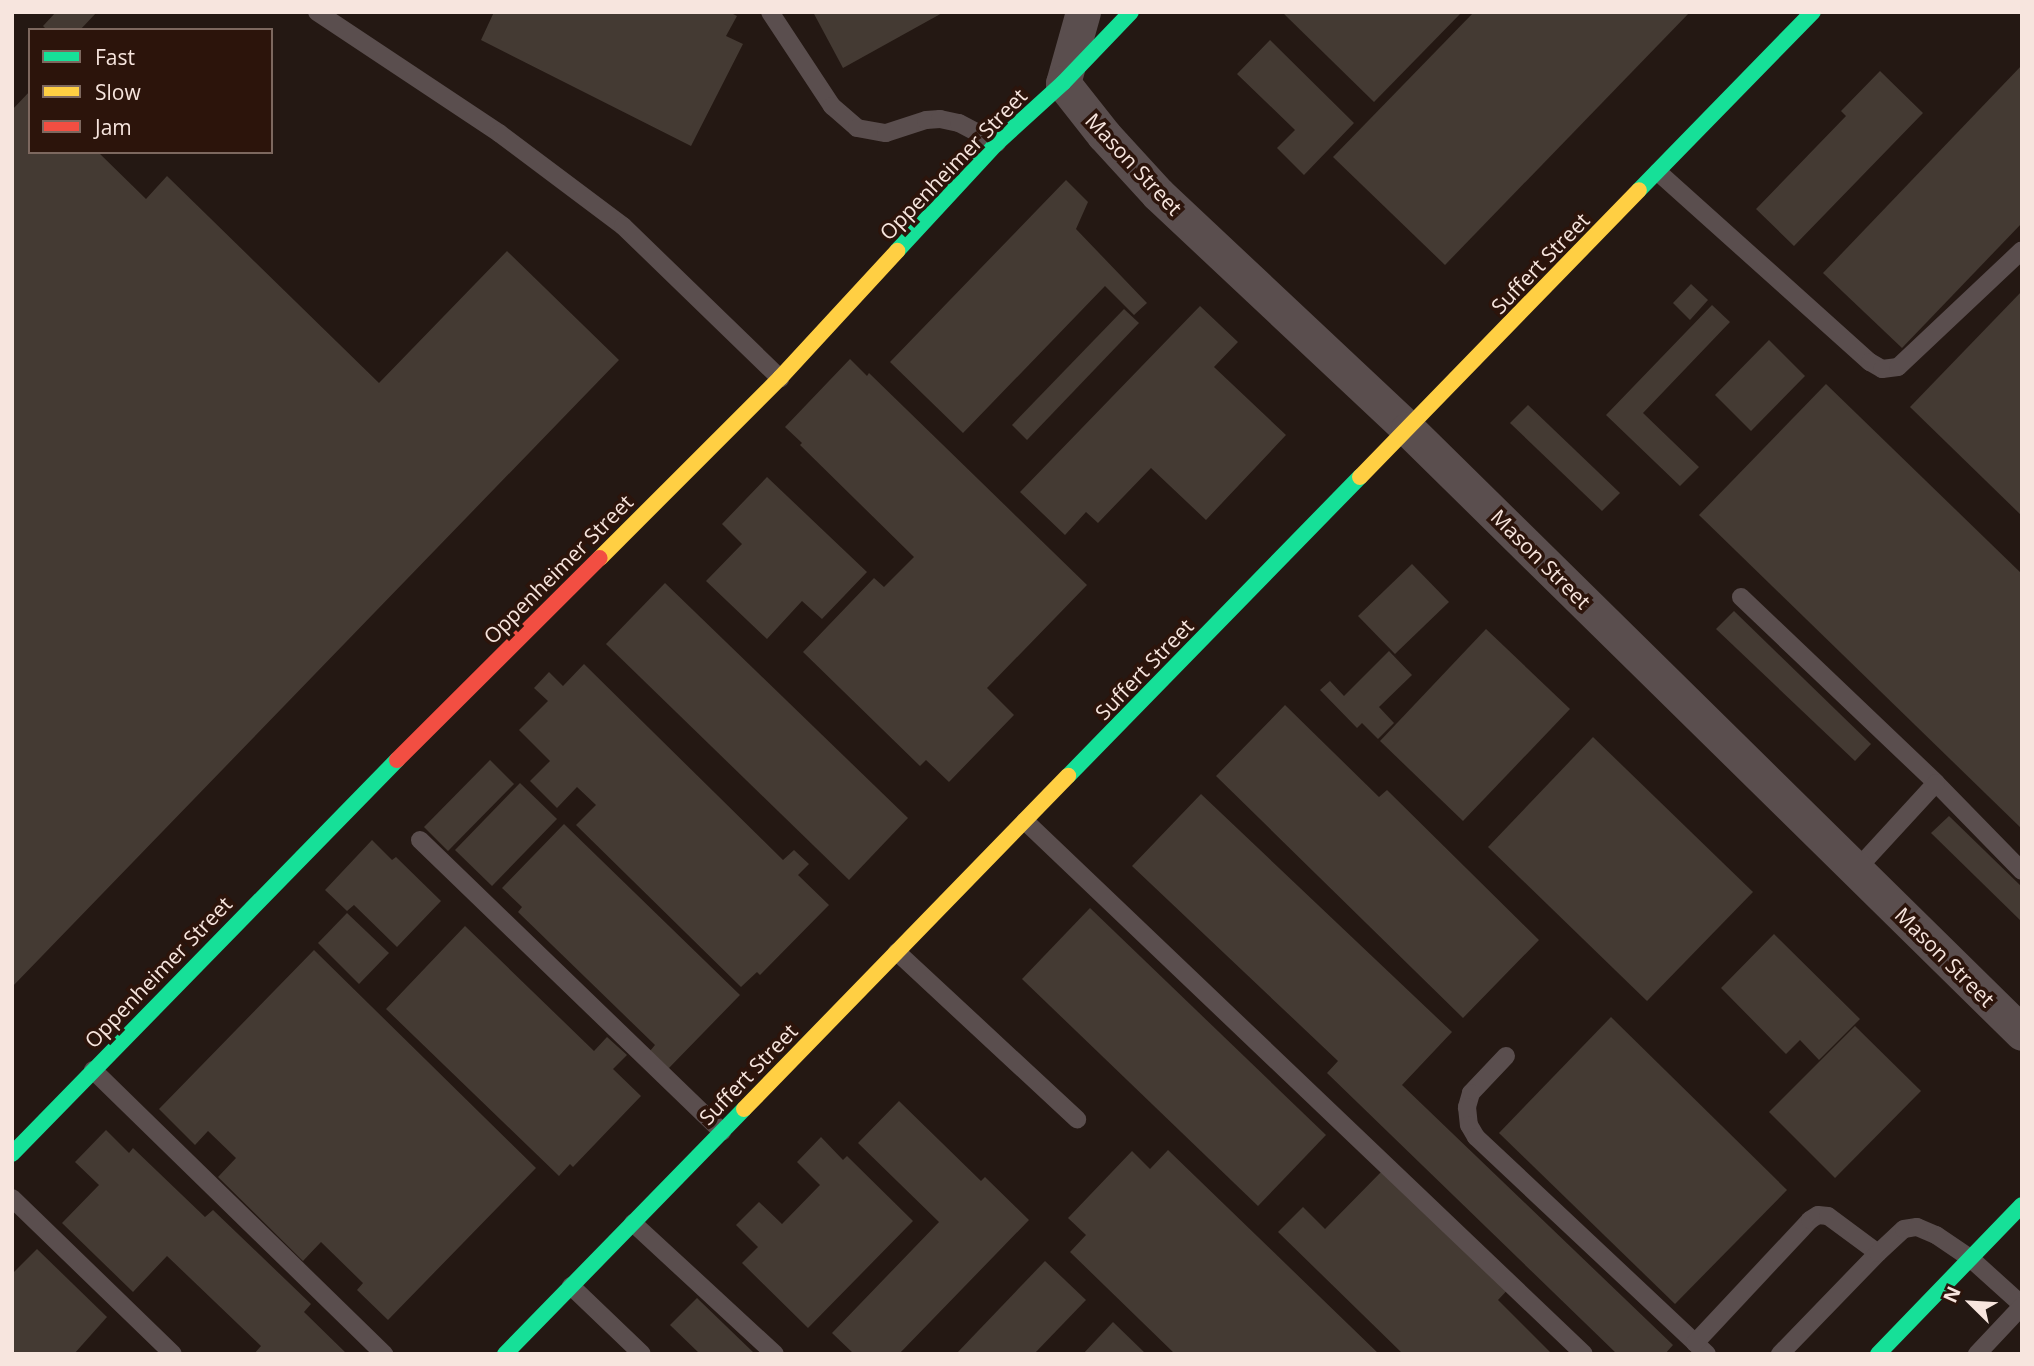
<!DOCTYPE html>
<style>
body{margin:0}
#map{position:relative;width:2034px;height:1366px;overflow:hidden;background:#241813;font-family:"Open Sans",sans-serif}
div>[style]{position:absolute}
.building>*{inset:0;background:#443a33}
.lane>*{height:18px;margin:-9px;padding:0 9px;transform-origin:9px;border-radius:9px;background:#5a4e4e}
.street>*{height:35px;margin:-17.5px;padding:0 17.5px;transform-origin:17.5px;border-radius:17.5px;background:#5a4e4e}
.fast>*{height:16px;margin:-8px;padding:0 8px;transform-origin:8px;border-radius:8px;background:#16e098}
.slow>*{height:16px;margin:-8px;padding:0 8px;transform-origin:8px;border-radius:8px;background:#ffcf43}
.jam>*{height:16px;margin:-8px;padding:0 8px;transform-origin:8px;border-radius:8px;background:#f24e42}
span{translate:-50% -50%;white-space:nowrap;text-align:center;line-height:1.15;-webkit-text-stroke:7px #2c140b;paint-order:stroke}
.street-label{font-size:21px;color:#f7e5de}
.frame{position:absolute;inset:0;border:14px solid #f7e5de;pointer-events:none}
.legend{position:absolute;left:28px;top:28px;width:245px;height:126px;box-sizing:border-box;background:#2c140b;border:2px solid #7d685f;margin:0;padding:9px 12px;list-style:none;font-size:21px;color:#f7e5de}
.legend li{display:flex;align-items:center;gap:14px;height:35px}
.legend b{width:35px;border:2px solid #7d685f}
.north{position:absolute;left:1936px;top:1268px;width:70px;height:70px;-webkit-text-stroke:5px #2c140b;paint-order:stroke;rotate:294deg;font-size:19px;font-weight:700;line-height:28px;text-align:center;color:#f7e5de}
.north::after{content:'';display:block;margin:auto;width:24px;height:32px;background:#f7e5de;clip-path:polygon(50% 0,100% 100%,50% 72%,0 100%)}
</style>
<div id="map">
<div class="building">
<div style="clip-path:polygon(56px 12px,97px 12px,80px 30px,47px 30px,43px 26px)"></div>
<div style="clip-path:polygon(494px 12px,729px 12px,737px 16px,726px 36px,743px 44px,691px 146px,481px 40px)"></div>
<div style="clip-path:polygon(813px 12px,944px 12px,843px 68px)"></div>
<div style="clip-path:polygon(1282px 12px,1462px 12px,1374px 102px)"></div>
<div style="clip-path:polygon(1474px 12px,1690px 12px,1445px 265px,1333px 157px)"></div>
<div style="clip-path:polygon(1270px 40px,1354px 123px,1304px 175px,1277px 148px,1295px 130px,1237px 74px)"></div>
<div style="clip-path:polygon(2022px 65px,2022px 223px,1902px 348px,1823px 273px)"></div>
<div style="clip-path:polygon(1880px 71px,1923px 113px,1794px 246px,1756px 209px,1846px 116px,1841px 111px)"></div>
<div style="clip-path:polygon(30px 91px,30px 152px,98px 152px,146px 199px,167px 176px,379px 383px,507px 251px,619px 360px,12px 987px,12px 110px)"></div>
<div style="clip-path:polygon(1066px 180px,1088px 202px,1076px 229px,1147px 303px,1134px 315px,1105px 286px,963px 433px,890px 362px)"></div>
<div style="clip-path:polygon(1691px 284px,1708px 300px,1690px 320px,1673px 303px)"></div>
<div style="clip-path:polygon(2022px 291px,2022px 516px,1910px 407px)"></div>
<div style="clip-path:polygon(1712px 305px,1730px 322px,1643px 413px,1699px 467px,1680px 486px,1606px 415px)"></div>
<div style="clip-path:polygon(1200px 306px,1238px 342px,1214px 367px,1286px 435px,1206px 520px,1151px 468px,1098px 523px,1086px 512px,1065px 535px,1020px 492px)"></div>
<div style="clip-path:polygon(1124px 309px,1139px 323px,1027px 440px,1012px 425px)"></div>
<div style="clip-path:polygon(1769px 340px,1805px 376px,1751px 431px,1715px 395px)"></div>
<div style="clip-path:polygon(850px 359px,867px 376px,869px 373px,1087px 585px,987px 688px,1014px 715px,949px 782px,926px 760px,920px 766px,803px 652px,874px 578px,884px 587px,914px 557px,800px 445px,802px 443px,785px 427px)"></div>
<div style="clip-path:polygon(1826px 384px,2022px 574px,2022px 829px,1699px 515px)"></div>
<div style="clip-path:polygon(1528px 405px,1620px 493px,1602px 511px,1510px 423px)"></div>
<div style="clip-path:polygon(767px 477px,867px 572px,822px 619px,802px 601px,767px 639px,706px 581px,742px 544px,722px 524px)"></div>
<div style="clip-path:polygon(1412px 564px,1449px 602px,1395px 654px,1358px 616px)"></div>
<div style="clip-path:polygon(665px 583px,908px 818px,849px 880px,606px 644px)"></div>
<div style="clip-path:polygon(1734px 611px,1871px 744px,1855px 761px,1716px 629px)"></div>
<div style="clip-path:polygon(1486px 629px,1570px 709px,1463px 821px,1380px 741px)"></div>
<div style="clip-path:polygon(1389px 651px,1412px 675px,1379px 707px,1394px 723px,1378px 739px,1362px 723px,1357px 728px,1320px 690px,1330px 681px,1344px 696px)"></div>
<div style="clip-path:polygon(584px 664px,783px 860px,794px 850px,809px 864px,798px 875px,829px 905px,760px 975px,757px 972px,741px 987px,576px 825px,596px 805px,577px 787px,557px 808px,530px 781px,550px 761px,519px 730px,548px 701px,534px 688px,549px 672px,563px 686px)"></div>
<div style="clip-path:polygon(1285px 705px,1379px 797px,1387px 790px,1539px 940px,1463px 1018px,1216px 776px)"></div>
<div style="clip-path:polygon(1593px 737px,1753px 892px,1647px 1001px,1488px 847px)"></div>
<div style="clip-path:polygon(490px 760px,514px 784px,448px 851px,424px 827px)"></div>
<div style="clip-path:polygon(520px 783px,557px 819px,492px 886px,455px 850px)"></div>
<div style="clip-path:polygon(1201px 794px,1452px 1032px,1402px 1085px,1673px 1345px,1665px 1354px,1617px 1354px,1327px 1073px,1338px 1061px,1132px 866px)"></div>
<div style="clip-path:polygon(1949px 816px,2022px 887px,2022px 922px,1931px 833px)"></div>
<div style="clip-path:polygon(564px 824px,740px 995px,668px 1069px,650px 1051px,655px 1045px,518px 912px,522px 907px,502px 888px)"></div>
<div style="clip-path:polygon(372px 840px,392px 860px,396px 857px,441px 901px,397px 947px,354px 905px,347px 911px,325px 890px)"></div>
<div style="clip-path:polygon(1090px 908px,1326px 1135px,1258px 1206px,1022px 979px)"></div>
<div style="clip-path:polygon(347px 913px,389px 953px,359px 984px,318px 943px)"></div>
<div style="clip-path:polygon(465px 926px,594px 1051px,607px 1037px,627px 1055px,613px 1069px,641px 1096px,573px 1167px,570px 1164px,559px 1176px,386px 1009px)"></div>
<div style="clip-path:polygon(1774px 934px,1860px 1019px,1819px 1060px,1800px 1040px,1786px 1054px,1721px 988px)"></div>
<div style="clip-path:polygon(314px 950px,536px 1168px,388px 1320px,357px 1290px,363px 1283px,321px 1242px,303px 1261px,218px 1177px,236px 1158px,208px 1131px,195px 1145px,159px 1109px)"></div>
<div style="clip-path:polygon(1611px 1017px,1787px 1190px,1675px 1304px,1499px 1133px)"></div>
<div style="clip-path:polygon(1855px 1026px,1921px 1091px,1835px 1178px,1769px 1112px)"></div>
<div style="clip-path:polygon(899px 1101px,981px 1181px,985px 1177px,1029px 1220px,899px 1354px,854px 1354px,832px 1333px,939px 1222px,858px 1143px)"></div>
<div style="clip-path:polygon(106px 1130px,129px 1153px,133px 1148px,205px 1217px,213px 1210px,311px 1304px,304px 1312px,347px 1354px,254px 1354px,261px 1346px,167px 1256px,133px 1292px,62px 1223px,99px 1185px,75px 1162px)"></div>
<div style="clip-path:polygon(821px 1137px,843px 1160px,847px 1156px,913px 1221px,808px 1328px,742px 1263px,758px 1247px,736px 1225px,759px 1202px,782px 1224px,820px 1185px,797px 1162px)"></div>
<div style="clip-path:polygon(1168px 1150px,1379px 1354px,1175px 1354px,1070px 1252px,1086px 1235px,1068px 1218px,1132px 1151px,1150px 1169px)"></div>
<div style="clip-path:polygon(1383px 1170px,1515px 1282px,1498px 1300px,1552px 1354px,1403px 1354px,1278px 1232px,1303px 1207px,1325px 1229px)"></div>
<div style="clip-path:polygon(37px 1249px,107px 1317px,74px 1354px,12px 1354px,12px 1274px)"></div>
<div style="clip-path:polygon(1045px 1261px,1086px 1300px,1034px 1354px,956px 1354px)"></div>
<div style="clip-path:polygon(697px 1298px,755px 1354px,700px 1354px,670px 1325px)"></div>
<div style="clip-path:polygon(1113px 1322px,1146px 1354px,1083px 1354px)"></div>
</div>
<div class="lane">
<div style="left:317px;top:12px;width:219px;rotate:33.6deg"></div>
<div style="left:499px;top:133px;width:155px;rotate:36.9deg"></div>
<div style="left:623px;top:226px;width:219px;rotate:44.1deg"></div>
<div style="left:770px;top:12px;width:113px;rotate:56.6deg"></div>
<div style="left:832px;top:106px;width:33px;rotate:41deg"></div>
<div style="left:857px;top:128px;width:29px;rotate:10deg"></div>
<div style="left:886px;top:133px;width:42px;rotate:-18deg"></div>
<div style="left:926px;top:120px;width:14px;rotate:-4deg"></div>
<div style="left:940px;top:119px;width:19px;rotate:12deg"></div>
<div style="left:959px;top:123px;width:43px;rotate:27.8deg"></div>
<div style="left:1658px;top:172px;width:285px;rotate:41.9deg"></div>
<div style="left:1870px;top:362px;width:14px;rotate:30deg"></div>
<div style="left:1882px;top:369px;width:16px;rotate:-7deg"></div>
<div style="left:1898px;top:367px;width:170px;rotate:-43.3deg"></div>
<div style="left:1741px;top:597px;width:269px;rotate:43.6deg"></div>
<div style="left:1936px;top:783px;width:123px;rotate:45.7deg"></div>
<div style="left:1025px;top:821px;width:772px;rotate:43.64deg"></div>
<div style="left:420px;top:840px;width:420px;rotate:44deg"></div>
<div style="left:1856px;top:870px;width:118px;rotate:-47.4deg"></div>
<div style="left:897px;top:952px;width:246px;rotate:42.9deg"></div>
<div style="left:1506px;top:1056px;width:51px;rotate:133.4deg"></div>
<div style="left:1471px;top:1093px;width:15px;rotate:106deg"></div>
<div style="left:1467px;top:1107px;width:18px;rotate:84deg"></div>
<div style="left:1469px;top:1125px;width:14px;rotate:60deg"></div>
<div style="left:1476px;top:1137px;width:301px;rotate:43.2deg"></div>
<div style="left:93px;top:1070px;width:407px;rotate:44.3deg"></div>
<div style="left:12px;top:1198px;width:224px;rotate:44.1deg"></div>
<div style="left:633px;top:1223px;width:193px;rotate:42.7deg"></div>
<div style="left:571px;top:1286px;width:98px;rotate:43.8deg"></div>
<div style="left:1707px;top:1354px;width:16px;rotate:-137deg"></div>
<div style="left:1695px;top:1343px;width:168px;rotate:-46.9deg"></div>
<div style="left:1810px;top:1220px;width:9px;rotate:-32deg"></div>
<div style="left:1818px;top:1215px;width:10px;rotate:6deg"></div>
<div style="left:1828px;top:1216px;width:62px;rotate:36.5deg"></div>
<div style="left:1780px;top:1354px;width:141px;rotate:-45.9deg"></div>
<div style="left:1878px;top:1253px;width:35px;rotate:-43deg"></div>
<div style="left:1904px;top:1229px;width:13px;rotate:-9deg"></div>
<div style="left:1917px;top:1227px;width:21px;rotate:23deg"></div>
<div style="left:1936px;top:1235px;width:41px;rotate:34.1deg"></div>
<div style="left:1970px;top:1258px;width:70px;rotate:42.1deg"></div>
<div style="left:1977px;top:1354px;width:66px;rotate:-46.8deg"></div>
</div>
<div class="street">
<div style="left:1083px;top:12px;width:74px;rotate:105.7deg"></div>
<div style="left:1063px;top:83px;width:66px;rotate:51.7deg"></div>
<div style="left:1104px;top:135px;width:80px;rotate:47.5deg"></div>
<div style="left:1158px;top:194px;width:343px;rotate:43.2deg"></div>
<div style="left:1408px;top:429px;width:861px;rotate:44.53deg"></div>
</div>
<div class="fast">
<div style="left:1639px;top:190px;width:249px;rotate:-45.7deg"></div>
<div style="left:897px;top:251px;width:147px;rotate:-47.2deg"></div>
<div style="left:997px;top:143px;width:89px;rotate:-42.3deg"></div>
<div style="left:1063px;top:83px;width:98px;rotate:-46.2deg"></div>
<div style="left:1068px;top:776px;width:418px;rotate:-45.7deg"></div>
<div style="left:12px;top:1154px;width:551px;rotate:-45.66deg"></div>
<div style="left:505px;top:1354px;width:342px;rotate:-45.7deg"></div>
<div style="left:1878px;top:1354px;width:207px;rotate:-46deg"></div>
</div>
<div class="slow">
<div style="left:1360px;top:477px;width:400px;rotate:-45.8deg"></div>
<div style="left:600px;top:558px;width:255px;rotate:-45deg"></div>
<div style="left:780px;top:378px;width:173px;rotate:-47.3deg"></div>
<div style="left:744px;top:1109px;width:465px;rotate:-45.8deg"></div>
</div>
<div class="jam">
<div style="left:397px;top:760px;width:286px;rotate:-44.9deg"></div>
</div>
<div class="street-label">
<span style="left:953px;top:164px;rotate:-46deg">Oppenheimer Street</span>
<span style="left:1134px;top:164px;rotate:47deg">Mason Street</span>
<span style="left:1540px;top:263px;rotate:-46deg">Suffert Street</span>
<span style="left:1541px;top:559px;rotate:45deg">Mason Street</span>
<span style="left:558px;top:569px;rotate:-45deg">Oppenheimer Street</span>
<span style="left:1144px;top:669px;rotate:-46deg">Suffert Street</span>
<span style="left:1945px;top:957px;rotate:45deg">Mason Street</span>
<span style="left:158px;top:972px;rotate:-46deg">Oppenheimer Street</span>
<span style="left:748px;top:1074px;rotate:-46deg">Suffert Street</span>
</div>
<div class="frame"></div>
<ul class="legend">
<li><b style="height:9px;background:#16e098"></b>Fast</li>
<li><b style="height:9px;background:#ffcf43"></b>Slow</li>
<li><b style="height:9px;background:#f24e42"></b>Jam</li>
</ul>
<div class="north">N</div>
</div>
